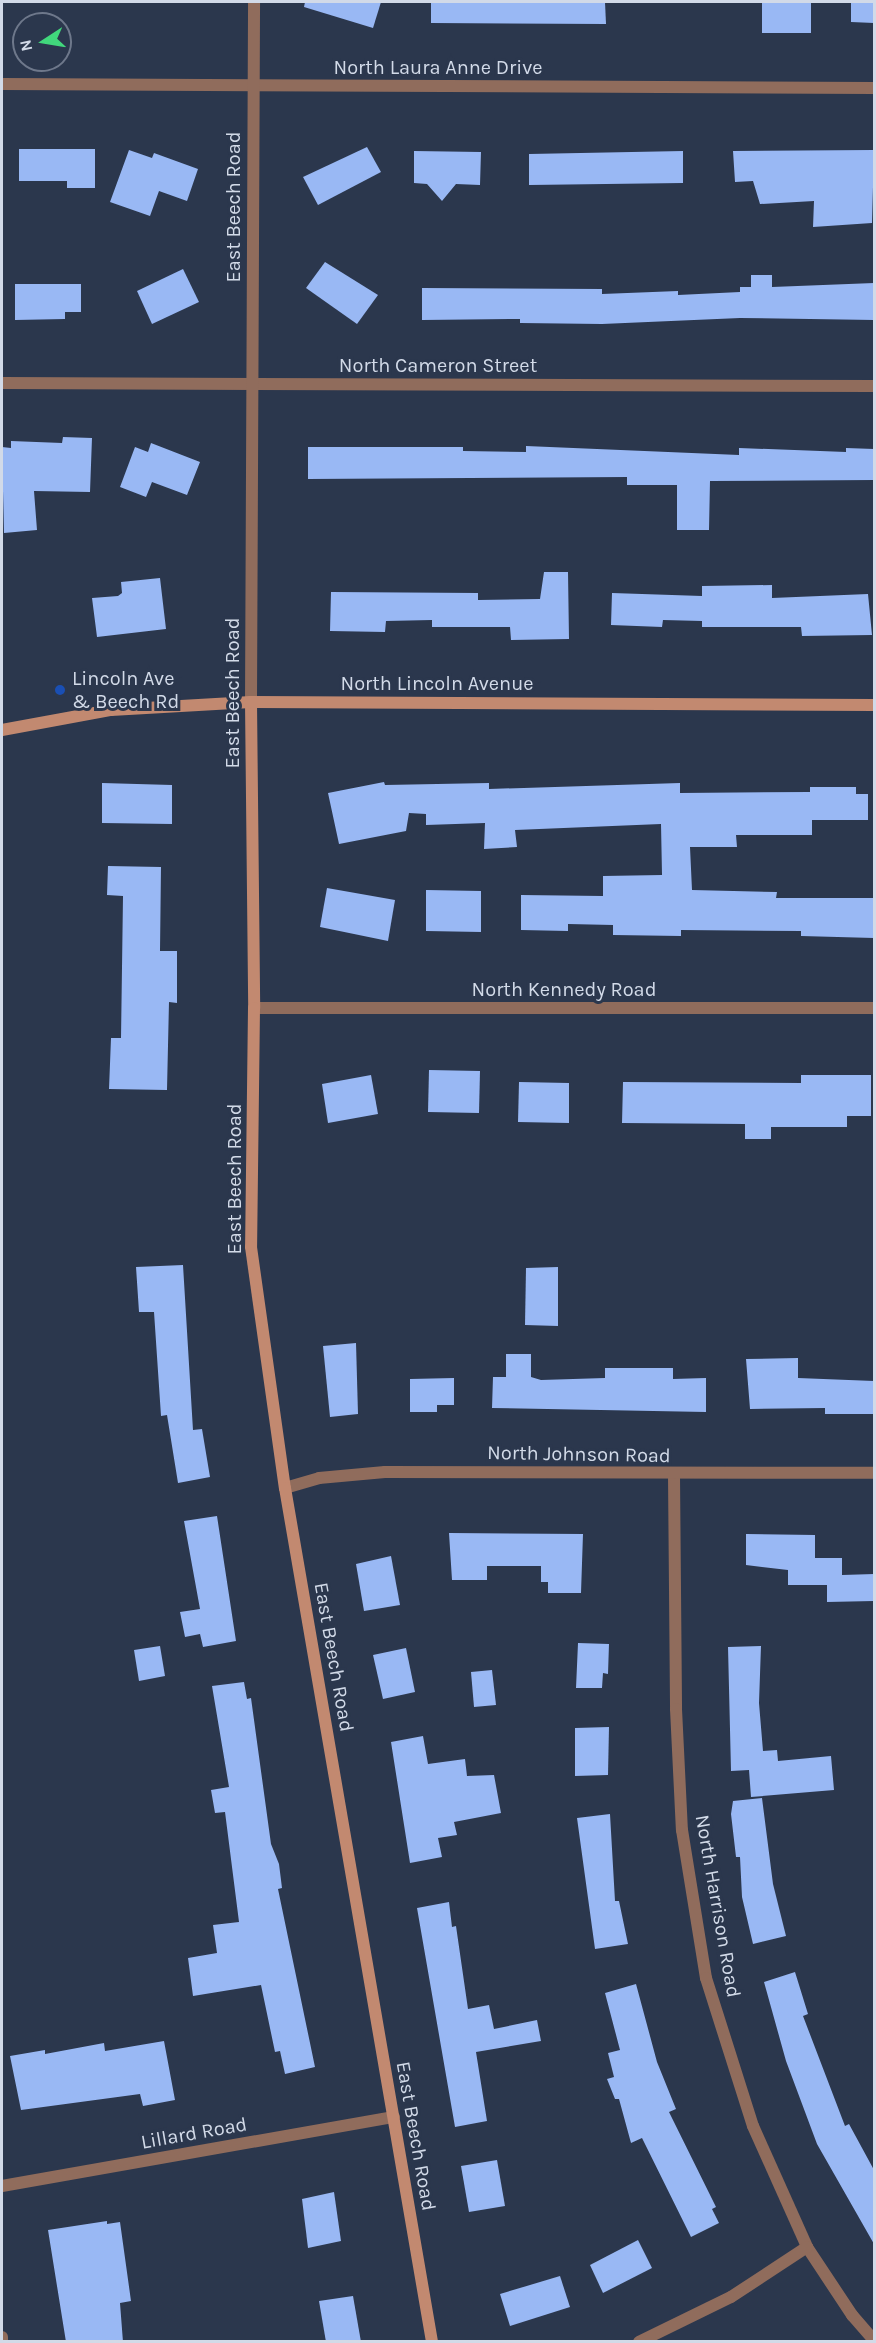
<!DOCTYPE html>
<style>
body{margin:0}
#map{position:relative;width:876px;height:2343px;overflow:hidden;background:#2b374d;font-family:Karla,sans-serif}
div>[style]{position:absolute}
.building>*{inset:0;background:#99b8f4}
.street>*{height:12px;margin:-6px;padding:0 6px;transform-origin:6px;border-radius:6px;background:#906c5c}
.secondary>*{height:12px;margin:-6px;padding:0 6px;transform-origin:6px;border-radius:6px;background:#c28970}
.dots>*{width:16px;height:16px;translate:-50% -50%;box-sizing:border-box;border:3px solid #2b374d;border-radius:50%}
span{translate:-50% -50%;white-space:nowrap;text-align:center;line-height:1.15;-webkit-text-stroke:6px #2b374d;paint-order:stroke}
.street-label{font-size:20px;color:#d2dae8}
.poi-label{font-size:20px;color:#d2dae8}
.left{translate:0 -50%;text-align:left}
.frame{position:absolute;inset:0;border:3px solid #d2dae8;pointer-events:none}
.north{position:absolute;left:12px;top:12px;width:60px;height:60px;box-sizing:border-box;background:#2b374d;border:2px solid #6e788b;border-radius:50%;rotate:258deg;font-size:16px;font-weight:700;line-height:24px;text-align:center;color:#d2dae8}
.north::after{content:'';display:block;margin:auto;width:21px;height:27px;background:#41d77c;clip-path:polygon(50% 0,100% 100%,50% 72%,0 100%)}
</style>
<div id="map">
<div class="building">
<div style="clip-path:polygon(305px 2px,381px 2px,373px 28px,304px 7px)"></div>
<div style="clip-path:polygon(431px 2px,605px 2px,606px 24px,431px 23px)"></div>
<div style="clip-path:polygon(762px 2px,811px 2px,811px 33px,762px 33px)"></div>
<div style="clip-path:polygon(851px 2px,874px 2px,874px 23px,851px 22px)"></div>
<div style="clip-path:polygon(367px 147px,381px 172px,318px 205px,303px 177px)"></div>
<div style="clip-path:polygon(19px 149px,95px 149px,95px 188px,67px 188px,67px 181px,19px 181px)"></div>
<div style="clip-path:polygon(129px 150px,152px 158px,154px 153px,198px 169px,187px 201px,159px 191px,150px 216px,110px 202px)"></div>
<div style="clip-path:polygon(874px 150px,872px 223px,813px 227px,814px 201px,760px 204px,753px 181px,735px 182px,733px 151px)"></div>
<div style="clip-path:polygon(414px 151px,481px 152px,480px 185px,456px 184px,442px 201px,427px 184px,414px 183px)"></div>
<div style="clip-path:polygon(683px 151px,683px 183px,529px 185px,529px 154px)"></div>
<div style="clip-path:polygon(325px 262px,378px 295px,357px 324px,306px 288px)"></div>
<div style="clip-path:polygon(183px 269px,199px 302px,152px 324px,137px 291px)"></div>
<div style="clip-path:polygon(751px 275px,772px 275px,772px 287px,874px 283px,874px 320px,740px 318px,602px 324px,520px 323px,520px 319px,422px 320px,422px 288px,602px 289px,602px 294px,678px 291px,678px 295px,740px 292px,740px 287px,751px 287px)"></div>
<div style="clip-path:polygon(15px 284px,81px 284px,81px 312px,65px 312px,65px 319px,15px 320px)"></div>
<div style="clip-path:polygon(63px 437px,92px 438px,90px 492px,34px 491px,37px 530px,4px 533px,2px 447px,11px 448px,11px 441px,62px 443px)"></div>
<div style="clip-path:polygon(151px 443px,200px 462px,187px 495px,152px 482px,146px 497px,120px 487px,135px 447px,148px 452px)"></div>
<div style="clip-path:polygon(526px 446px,739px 455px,739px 448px,846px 452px,846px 448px,874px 449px,874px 480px,710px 481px,709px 530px,677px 530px,677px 485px,627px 485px,627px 477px,308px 479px,308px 447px,463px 447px,463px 451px,526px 452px)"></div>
<div style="clip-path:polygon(544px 572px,568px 572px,569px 639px,511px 640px,510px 627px,432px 627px,432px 620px,386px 621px,385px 632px,330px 631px,331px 592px,478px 593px,478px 600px,540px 599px)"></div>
<div style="clip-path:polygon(160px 578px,166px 629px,97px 637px,92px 598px,118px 596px,122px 593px,121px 582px)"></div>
<div style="clip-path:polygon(772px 585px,772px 598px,868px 594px,872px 635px,802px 636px,801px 627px,702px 627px,702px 621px,663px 620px,662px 627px,611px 625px,612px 593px,702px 596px,702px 586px)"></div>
<div style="clip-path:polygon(384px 782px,385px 785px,489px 783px,489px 789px,680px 783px,680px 793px,810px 792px,810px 787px,856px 787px,856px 794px,868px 794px,868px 820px,812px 820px,812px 835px,736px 835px,737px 847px,690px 847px,692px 890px,777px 892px,776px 898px,874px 898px,874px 938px,801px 936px,801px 931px,681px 930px,681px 936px,613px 935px,613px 925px,568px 924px,568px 931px,521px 930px,521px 895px,603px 896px,603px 876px,662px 875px,661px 824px,515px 830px,517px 847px,484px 849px,485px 823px,426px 825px,426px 814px,409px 813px,406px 831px,339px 844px,328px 793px)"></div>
<div style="clip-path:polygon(102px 783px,172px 785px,172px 824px,102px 823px)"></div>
<div style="clip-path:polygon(108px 866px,161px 867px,160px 951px,177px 951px,177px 1003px,169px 1002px,167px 1090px,109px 1089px,111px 1038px,121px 1038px,123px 896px,107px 895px)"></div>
<div style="clip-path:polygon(327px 888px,395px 900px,388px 941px,320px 927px)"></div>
<div style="clip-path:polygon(426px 890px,481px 891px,481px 932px,426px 931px)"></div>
<div style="clip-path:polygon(429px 1070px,480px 1071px,479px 1113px,428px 1112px)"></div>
<div style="clip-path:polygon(371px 1075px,378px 1114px,328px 1123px,322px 1084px)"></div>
<div style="clip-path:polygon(801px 1075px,871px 1075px,871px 1116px,847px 1116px,847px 1127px,771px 1127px,771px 1139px,745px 1139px,745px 1124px,622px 1123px,623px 1082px,801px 1083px)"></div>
<div style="clip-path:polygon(519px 1082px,569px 1083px,569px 1123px,518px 1122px)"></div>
<div style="clip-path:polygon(183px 1265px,193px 1430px,202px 1429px,210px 1477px,178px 1483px,167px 1415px,161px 1416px,154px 1312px,139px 1312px,136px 1267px)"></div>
<div style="clip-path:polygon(558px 1267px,558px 1326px,525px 1325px,526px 1268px)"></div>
<div style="clip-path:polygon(356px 1343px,358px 1414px,330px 1417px,323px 1346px)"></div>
<div style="clip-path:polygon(506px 1354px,531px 1354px,531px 1377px,541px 1380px,605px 1378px,605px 1368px,673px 1368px,673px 1379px,706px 1378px,706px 1412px,492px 1408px,493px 1377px,506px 1377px)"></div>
<div style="clip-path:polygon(798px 1358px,798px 1378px,874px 1381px,874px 1414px,825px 1414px,825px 1408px,750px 1409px,746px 1359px)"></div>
<div style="clip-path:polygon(454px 1378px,454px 1405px,437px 1405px,437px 1412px,410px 1412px,410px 1379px)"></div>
<div style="clip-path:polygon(217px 1516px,236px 1641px,203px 1647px,200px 1634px,185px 1637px,180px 1612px,200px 1609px,184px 1521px)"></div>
<div style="clip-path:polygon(449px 1533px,583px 1534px,581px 1593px,548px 1593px,548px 1582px,541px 1582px,541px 1566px,487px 1566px,487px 1580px,452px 1580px)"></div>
<div style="clip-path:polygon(746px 1534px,815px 1535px,815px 1558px,842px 1558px,842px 1575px,874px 1574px,874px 1601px,827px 1602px,827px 1585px,788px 1585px,788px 1570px,746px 1565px)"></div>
<div style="clip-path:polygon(391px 1556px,400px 1605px,364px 1611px,356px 1564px)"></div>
<div style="clip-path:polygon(578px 1643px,609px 1644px,608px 1674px,603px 1673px,602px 1688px,576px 1688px)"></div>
<div style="clip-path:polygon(160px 1646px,165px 1676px,139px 1681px,134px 1650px)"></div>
<div style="clip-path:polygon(761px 1646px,759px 1703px,763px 1751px,777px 1750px,778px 1761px,831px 1756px,834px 1790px,751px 1797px,749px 1770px,731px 1771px,728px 1647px)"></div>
<div style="clip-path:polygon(406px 1648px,415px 1692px,383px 1699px,373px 1655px)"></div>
<div style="clip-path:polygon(492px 1670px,496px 1705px,474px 1707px,471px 1672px)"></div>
<div style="clip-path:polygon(244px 1682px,247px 1699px,251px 1698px,271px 1844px,279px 1864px,282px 1888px,278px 1889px,315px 2067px,285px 2074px,280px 2051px,275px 2052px,261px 1985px,193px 1996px,188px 1958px,217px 1953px,213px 1925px,239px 1922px,225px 1812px,215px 1813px,211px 1790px,229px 1787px,212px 1686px)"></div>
<div style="clip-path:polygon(609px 1727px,608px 1775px,575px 1776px,575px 1728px)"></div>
<div style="clip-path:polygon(423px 1736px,428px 1764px,465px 1759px,467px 1776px,494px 1775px,501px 1813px,454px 1822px,457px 1835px,438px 1838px,442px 1857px,410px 1863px,391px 1742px)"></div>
<div style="clip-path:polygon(762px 1798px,773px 1884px,786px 1936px,753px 1944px,742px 1897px,740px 1857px,736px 1857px,731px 1814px,733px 1801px)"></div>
<div style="clip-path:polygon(610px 1814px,615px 1901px,619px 1901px,628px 1944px,595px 1949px,577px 1818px)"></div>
<div style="clip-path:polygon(449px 1902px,452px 1927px,456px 1926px,468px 2009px,489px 2005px,494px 2029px,537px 2020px,541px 2041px,476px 2052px,487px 2121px,455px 2127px,417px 1908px)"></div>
<div style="clip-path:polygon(795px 1972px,808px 2014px,803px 2016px,845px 2126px,849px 2124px,874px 2170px,874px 2244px,817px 2144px,786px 2061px,764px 1982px)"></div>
<div style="clip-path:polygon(636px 1984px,657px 2062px,676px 2109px,669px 2112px,716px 2207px,712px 2209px,719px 2223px,691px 2237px,642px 2138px,631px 2143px,619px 2099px,615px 2099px,607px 2079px,614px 2077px,608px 2053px,620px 2050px,605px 1993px)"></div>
<div style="clip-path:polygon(164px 2041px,175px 2100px,143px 2106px,140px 2094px,21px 2110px,10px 2056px,45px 2050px,45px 2054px,104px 2043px,105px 2051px)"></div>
<div style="clip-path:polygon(497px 2160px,505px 2206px,469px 2212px,461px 2166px)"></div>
<div style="clip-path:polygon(334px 2192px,341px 2241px,308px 2248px,302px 2199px)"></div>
<div style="clip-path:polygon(107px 2221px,107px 2224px,120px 2222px,131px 2301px,120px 2303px,123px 2342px,66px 2342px,48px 2230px)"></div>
<div style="clip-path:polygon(638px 2240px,652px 2268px,603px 2293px,590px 2265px)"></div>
<div style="clip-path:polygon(560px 2276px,570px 2307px,510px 2326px,500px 2294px)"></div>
<div style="clip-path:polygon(353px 2296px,361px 2342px,326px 2342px,319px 2301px)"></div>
</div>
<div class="street">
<div style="left:2px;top:84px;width:872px;rotate:0.26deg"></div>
<div style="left:2px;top:383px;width:872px;rotate:0.2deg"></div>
<div style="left:251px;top:702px;width:700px;rotate:-89.75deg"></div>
<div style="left:254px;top:1008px;width:620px"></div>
<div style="left:674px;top:1475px;width:234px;rotate:89.5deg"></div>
<div style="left:676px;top:1709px;width:121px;rotate:87.2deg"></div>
<div style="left:682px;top:1830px;width:150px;rotate:80.8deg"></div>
<div style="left:706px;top:1978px;width:155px;rotate:72.4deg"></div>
<div style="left:753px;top:2126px;width:133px;rotate:65.9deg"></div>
<div style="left:807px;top:2247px;width:82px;rotate:56.5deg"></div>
<div style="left:852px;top:2315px;width:33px;rotate:49deg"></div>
<div style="left:285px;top:1488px;width:35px;rotate:-16deg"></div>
<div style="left:319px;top:1478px;width:66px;rotate:-5.2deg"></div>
<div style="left:385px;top:1472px;width:489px;rotate:0.1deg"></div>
<div style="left:2px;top:2186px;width:398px;rotate:-10deg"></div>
<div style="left:2px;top:2337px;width:5px;rotate:90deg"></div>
<div style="left:639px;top:2342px;width:102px;rotate:-26.1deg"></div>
<div style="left:731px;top:2297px;width:91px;rotate:-33.3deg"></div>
</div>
<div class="secondary">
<div style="left:251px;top:702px;width:306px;rotate:89.4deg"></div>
<div style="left:254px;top:1008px;width:239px;rotate:90.7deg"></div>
<div style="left:251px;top:1247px;width:243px;rotate:82deg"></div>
<div style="left:285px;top:1488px;width:867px;rotate:80.23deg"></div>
<div style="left:2px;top:730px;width:111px;rotate:-10.4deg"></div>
<div style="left:111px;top:710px;width:140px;rotate:-3.3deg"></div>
<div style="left:251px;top:702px;width:623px;rotate:0.28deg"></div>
</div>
<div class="dots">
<div style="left:60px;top:690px;background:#1a4fb4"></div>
</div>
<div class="street-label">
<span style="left:438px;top:67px">North Laura Anne Drive</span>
<span style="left:233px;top:207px;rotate:-90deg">East Beech Road</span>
<span style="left:438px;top:365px">North Cameron Street</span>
<span style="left:437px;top:683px">North Lincoln Avenue</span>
<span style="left:232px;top:693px;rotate:-90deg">East Beech Road</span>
<span style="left:564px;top:989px">North Kennedy Road</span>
<span style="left:234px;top:1179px;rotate:-90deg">East Beech Road</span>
<span style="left:579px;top:1454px;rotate:1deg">North Johnson Road</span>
<span style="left:334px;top:1657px;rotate:80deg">East Beech Road</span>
<span style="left:718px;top:1906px;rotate:80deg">North Harrison Road</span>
<span style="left:194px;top:2133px;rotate:-10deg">Lillard Road</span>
<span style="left:416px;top:2136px;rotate:80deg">East Beech Road</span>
</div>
<div class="poi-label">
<span class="left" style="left:72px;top:690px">Lincoln Ave<br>&amp; Beech Rd</span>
</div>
<div class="frame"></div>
<div class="north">N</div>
</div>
